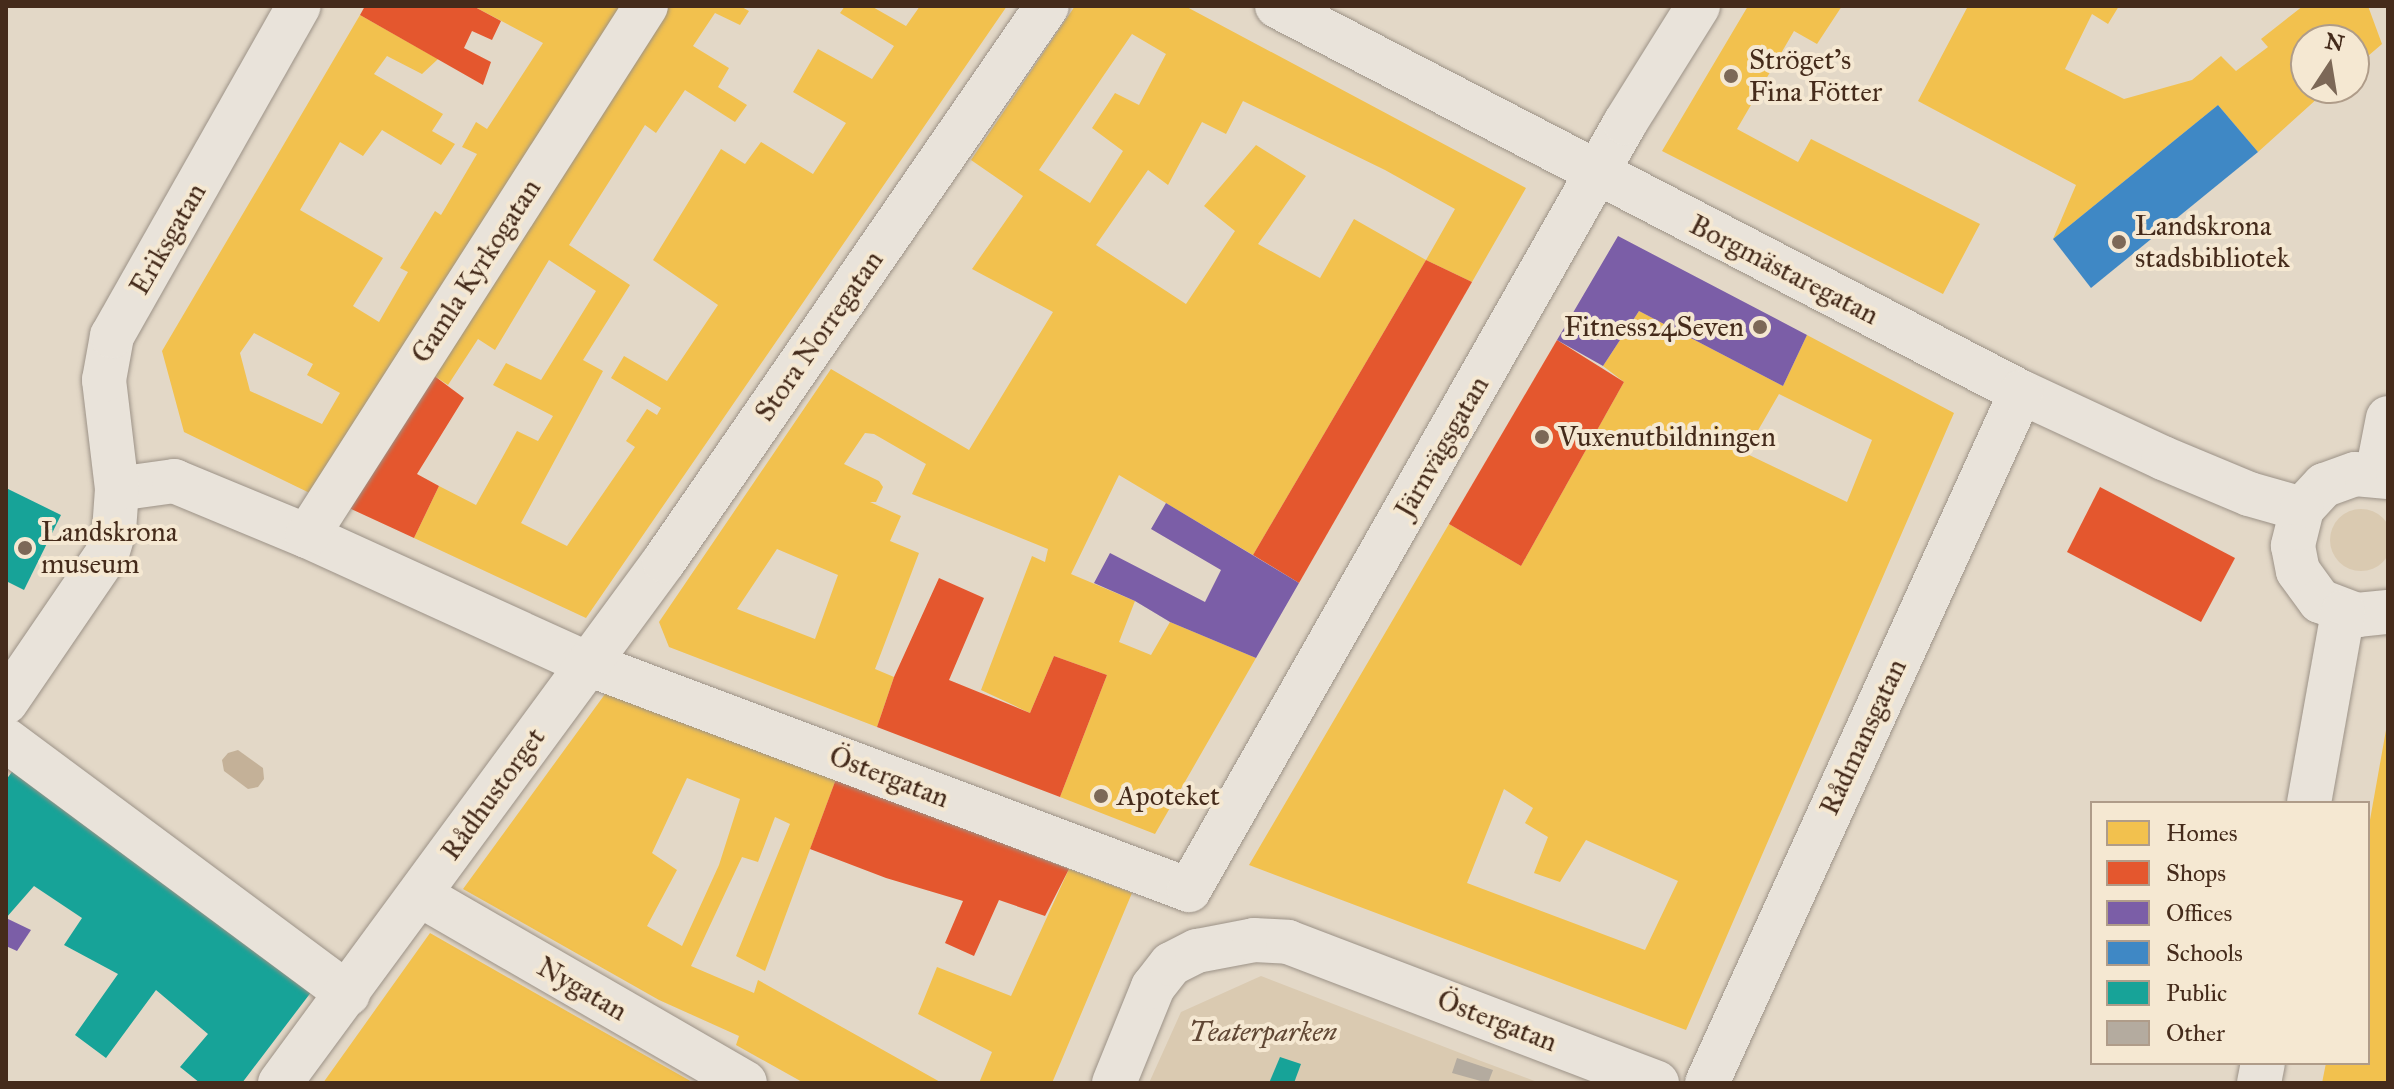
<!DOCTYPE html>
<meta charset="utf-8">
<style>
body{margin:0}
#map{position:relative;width:2394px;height:1089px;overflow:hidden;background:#e3d8c7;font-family:"IM FELL Great Primer",serif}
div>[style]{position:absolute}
.green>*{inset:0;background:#dacab1}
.round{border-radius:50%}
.water>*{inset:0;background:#c4b198}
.homes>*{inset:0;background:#f2c14e}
.shops>*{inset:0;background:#e4572e}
.offices>*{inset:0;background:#7b5ea7}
.schools>*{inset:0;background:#3f88c5}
.public>*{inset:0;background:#17a398}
.building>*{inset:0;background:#b4ab9f}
.roads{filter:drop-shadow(0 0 2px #9c9287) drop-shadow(0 0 2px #9c9287)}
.street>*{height:44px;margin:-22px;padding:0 22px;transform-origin:22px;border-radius:22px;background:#e9e3da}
.secondary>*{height:44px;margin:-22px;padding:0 22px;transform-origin:22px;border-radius:22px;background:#e9e3da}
.dots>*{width:22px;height:22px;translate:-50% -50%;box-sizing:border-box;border:4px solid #f5e8d2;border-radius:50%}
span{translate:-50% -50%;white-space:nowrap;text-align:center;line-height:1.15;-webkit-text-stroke:8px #f5e8d2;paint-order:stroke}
.poi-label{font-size:28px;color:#452b1b}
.left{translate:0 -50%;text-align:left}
.right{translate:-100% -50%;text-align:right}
.street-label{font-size:28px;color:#452b1b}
.park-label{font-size:28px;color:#614835;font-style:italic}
.frame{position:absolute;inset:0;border:8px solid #452b1b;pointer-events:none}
.legend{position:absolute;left:2090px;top:801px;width:280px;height:264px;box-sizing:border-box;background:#f5e8d2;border:2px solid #af9c89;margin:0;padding:10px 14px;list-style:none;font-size:24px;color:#452b1b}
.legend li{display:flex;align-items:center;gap:16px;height:40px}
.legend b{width:40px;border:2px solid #af9c89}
.north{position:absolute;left:2290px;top:24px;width:80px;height:80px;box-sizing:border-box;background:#f5e8d2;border:2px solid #af9c89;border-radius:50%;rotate:12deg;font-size:22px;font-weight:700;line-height:32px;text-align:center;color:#452b1b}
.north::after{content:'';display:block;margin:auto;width:28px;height:36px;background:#7c6857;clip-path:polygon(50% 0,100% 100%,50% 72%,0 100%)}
</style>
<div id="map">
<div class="green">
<div class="round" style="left:2330px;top:509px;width:62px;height:62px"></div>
<div style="clip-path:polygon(1261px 976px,1481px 1061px,1540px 1083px,1149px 1083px,1181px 1012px)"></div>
</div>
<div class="water">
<div style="clip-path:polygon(238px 750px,263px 768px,264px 779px,258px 787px,248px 789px,224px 771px,222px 760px,228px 753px)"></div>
</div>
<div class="homes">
<div style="clip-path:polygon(evenodd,473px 6px,625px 6px,318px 497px,184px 432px,162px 351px,360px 15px,438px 59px,422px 74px,387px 56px,374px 74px,443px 114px,432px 131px,455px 144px,441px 165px,382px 130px,363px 156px,340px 142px,300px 210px,383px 258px,353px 306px,379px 322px,408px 272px,400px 268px,435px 211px,441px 215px,477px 154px,462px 147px,476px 122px,487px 129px,543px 43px,473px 6px,254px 333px,313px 364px,307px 375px,340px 393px,322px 424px,250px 391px,240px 353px,254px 333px)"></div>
<div style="clip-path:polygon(667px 6px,740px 6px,749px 11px,740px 25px,715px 13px,693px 46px,729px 68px,718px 87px,747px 105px,735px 122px,685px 90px,656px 133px,645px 125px,569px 245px,630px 285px,583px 360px,603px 371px,521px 523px,567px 546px,635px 447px,626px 441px,647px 409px,657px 415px,661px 408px,611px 378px,624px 356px,667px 381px,718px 305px,653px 260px,721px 149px,745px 164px,761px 142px,813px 174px,846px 123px,793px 92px,818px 49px,872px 79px,894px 46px,840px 13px,845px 6px,871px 6px,906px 26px,920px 6px,1007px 6px,586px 618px,414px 538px,439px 486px,476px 505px,517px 431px,538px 441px,553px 416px,493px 385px,506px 363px,541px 380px,596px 291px,549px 260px,495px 350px,478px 339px,448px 385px,433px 375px)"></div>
<div style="clip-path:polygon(evenodd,1075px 6px,1185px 6px,1526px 188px,1472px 282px,1426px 260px,1455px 209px,1385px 170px,1243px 101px,1226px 134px,1202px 122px,1168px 185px,1148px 170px,1096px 245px,1186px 304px,1235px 231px,1204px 206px,1256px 145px,1306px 176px,1258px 244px,1320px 278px,1354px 219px,1426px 260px,1253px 555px,1119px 475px,1071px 574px,1135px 601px,1119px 642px,1151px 655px,1170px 622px,1256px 658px,1155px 834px,1060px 797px,1107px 675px,1054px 656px,1030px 713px,981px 690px,1032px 556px,1045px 562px,1048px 549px,912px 494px,926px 464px,874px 434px,865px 433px,844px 464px,879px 481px,883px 487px,876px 502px,870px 502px,901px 516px,890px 541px,919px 553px,875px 669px,894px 677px,877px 727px,669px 647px,659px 622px,831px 369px,969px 450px,1053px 312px,972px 269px,1023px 196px,971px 160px,1075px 6px,1132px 34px,1166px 54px,1139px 105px,1115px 93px,1092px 128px,1123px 151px,1090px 203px,1039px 170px,1132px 34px,1075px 6px,777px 549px,838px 575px,815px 639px,737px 609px,777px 549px)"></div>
<div style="clip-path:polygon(1748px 6px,1842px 6px,1817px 44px,1794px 31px,1737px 129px,1798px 162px,1811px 139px,1980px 224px,1943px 294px,1662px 151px)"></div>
<div style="clip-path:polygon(1968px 6px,2119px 6px,2108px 24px,2092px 14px,2065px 69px,2124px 99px,2192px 80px,2221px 56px,2236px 71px,2268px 47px,2261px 39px,2303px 6px,2368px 6px,2382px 44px,2354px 68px,2354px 40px,2306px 40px,2306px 88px,2329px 88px,2258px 152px,2218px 105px,2053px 239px,2076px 185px,1918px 101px)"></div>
<div style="clip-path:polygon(evenodd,1639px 311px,1783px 386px,1807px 335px,1954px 413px,1686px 1030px,1249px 865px,1449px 524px,1521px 566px,1624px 382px,1603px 366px,1639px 311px,1779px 394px,1872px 440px,1847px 502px,1745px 453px,1779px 394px,1639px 311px,1504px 789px,1533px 808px,1525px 823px,1548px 837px,1534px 873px,1560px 882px,1586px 840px,1678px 881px,1645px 950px,1467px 883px,1504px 789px)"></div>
<div style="clip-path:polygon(evenodd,608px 690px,836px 779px,765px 971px,736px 956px,790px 824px,775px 817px,758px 862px,742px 857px,691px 966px,754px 993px,758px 980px,942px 1083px,804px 1083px,736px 1045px,739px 1036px,659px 1000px,463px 889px,608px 690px,687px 778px,740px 799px,719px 865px,682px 946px,647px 926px,677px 870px,652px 853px,687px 778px)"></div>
<div style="clip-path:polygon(2386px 730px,2388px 1083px,2322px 1083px,2326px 1063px,2368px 1063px,2368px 831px)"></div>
<div style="clip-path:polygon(1069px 869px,1132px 893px,1052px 1083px,979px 1083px,992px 1052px,918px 1014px,937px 967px,1011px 996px)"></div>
<div style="clip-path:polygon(430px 933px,572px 1014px,694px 1083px,323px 1083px)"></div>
</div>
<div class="shops">
<div style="clip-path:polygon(365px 6px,473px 6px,501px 21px,492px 40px,472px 31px,464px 48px,491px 62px,483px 85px,360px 15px)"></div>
<div style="clip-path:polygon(1426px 260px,1472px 282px,1299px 583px,1253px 555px)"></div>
<div style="clip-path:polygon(1557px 340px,1624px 382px,1521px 566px,1449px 524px)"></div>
<div style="clip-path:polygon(433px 375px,464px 398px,417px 474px,439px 486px,414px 538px,349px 508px)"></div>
<div style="clip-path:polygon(2100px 487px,2235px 558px,2201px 622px,2067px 552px)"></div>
<div style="clip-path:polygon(939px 578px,984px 598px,949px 680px,1030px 713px,1054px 656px,1107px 675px,1060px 797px,877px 727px,894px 677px)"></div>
<div style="clip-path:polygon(836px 779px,1069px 869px,1045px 916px,999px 900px,974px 956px,945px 943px,963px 901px,886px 878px,810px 849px)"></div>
</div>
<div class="offices">
<div style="clip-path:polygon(1618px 236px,1807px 335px,1783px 386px,1639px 311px,1603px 366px,1557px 340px)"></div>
<div style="clip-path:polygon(1166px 503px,1299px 583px,1256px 658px,1170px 622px,1135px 601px,1094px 583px,1110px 553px,1205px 602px,1221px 570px,1151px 529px)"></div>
<div style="clip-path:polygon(6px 918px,31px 930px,17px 951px,6px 946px)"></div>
</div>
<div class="schools">
<div style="clip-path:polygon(2218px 105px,2258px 152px,2091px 288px,2053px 239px)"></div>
</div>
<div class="public">
<div style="clip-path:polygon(6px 488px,61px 515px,24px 590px,6px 581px)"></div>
<div style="clip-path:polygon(14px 769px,315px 987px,242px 1083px,200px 1083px,180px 1067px,208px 1034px,156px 990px,106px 1058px,75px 1035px,118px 974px,64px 945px,82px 918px,34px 886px,6px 918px,6px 780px)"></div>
<div style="clip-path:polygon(1280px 1057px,1301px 1064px,1294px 1083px,1269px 1083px)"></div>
</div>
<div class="building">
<div style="clip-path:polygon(1457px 1058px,1493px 1070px,1488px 1083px,1452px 1073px)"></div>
</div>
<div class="roads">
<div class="street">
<div style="left:1277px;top:6px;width:838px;rotate:27.42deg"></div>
<div style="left:2021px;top:392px;width:157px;rotate:24.9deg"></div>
<div style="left:2163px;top:458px;width:93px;rotate:22.7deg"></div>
<div style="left:2249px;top:494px;width:55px;rotate:15.8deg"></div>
<div style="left:2377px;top:474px;width:57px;rotate:-78.9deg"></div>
<div style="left:2388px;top:477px;width:33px;rotate:-175deg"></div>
<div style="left:2355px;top:474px;width:33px;rotate:160deg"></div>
<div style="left:2324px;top:485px;width:33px;rotate:133deg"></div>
<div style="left:2302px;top:509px;width:38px;rotate:104deg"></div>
<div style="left:2293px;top:546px;width:25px;rotate:79deg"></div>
<div style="left:2298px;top:571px;width:37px;rotate:54deg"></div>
<div style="left:2320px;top:601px;width:40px;rotate:21deg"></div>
<div style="left:2357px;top:615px;width:31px;rotate:-6deg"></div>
<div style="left:117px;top:489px;width:58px;rotate:-8deg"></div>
<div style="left:174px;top:481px;width:144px;rotate:22.5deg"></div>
<div style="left:307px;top:536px;width:309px;rotate:24.5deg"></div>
<div style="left:588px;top:664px;width:642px;rotate:20.61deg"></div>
<div style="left:1189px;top:890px;width:882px;rotate:-60.38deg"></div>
<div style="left:1625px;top:123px;width:138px;rotate:-58deg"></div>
<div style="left:307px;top:536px;width:629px;rotate:-57.4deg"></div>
<div style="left:6px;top:740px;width:426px;rotate:36.6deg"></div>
<div style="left:2309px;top:803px;width:194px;rotate:-79.9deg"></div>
<div style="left:420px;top:895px;width:375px;rotate:30deg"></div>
<div style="left:280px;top:1083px;width:648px;rotate:-53.66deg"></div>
<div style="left:664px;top:561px;width:674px;rotate:-55.39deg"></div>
<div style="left:1114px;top:1083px;width:104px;rotate:-67.9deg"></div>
<div style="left:1153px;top:987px;width:29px;rotate:-52deg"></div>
<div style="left:1171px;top:964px;width:29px;rotate:-27deg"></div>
<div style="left:1197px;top:951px;width:58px;rotate:-10.9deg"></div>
<div style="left:1254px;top:940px;width:34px;rotate:3deg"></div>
<div style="left:1288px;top:942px;width:395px;rotate:20.9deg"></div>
<div style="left:1707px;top:1083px;width:759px;rotate:-65.56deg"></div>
<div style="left:2259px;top:1083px;width:20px;rotate:-79deg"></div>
</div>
<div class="secondary">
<div style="left:6px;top:702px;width:179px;rotate:-55.7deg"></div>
<div style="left:107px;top:554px;width:24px;rotate:-73deg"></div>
<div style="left:114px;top:531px;width:42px;rotate:-85.9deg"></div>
<div style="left:117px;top:489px;width:110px;rotate:-96.8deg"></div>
<div style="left:104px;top:380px;width:45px;rotate:-79.7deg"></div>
<div style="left:112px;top:336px;width:379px;rotate:-60.5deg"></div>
</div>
</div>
<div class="dots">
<div style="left:1731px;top:76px;background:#7c6857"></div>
<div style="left:2119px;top:242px;background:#7c6857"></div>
<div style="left:1760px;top:327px;background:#7c6857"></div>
<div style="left:1542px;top:437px;background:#7c6857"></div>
<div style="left:25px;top:548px;background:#7c6857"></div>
<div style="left:1101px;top:796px;background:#7c6857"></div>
</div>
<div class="poi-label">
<span class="left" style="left:1749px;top:76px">Ströget's<br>Fina Fötter</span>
<span class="left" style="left:2135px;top:242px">Landskrona<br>stadsbibliotek</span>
<span class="right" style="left:1744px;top:327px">Fitness24Seven</span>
<span class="left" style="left:1558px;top:437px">Vuxenutbildningen</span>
<span class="left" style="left:41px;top:548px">Landskrona<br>museum</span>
<span class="left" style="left:1117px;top:796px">Apoteket</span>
</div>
<div class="street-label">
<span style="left:168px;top:239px;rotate:-60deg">Eriksgatan</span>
<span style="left:1784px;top:270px;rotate:27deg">Borgmästaregatan</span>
<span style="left:476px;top:271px;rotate:-57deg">Gamla Kyrkogatan</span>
<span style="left:819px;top:336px;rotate:-55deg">Stora Norregatan</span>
<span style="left:1442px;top:447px;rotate:-60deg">Järnvägsgatan</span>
<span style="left:1863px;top:737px;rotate:-65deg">Rådmansgatan</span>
<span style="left:889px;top:777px;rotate:21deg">Östergatan</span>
<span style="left:493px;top:794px;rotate:-54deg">Rådhustorget</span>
<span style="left:582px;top:989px;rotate:30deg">Nygatan</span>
<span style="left:1497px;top:1021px;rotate:21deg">Östergatan</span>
</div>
<div class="park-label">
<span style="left:1263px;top:1032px">Teaterparken</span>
</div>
<div class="frame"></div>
<ul class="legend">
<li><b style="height:22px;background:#f2c14e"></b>Homes</li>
<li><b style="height:22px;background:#e4572e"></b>Shops</li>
<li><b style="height:22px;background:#7b5ea7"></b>Offices</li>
<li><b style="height:22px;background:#3f88c5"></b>Schools</li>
<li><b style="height:22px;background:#17a398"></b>Public</li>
<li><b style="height:22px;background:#b4ab9f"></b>Other</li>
</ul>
<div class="north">N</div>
</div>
